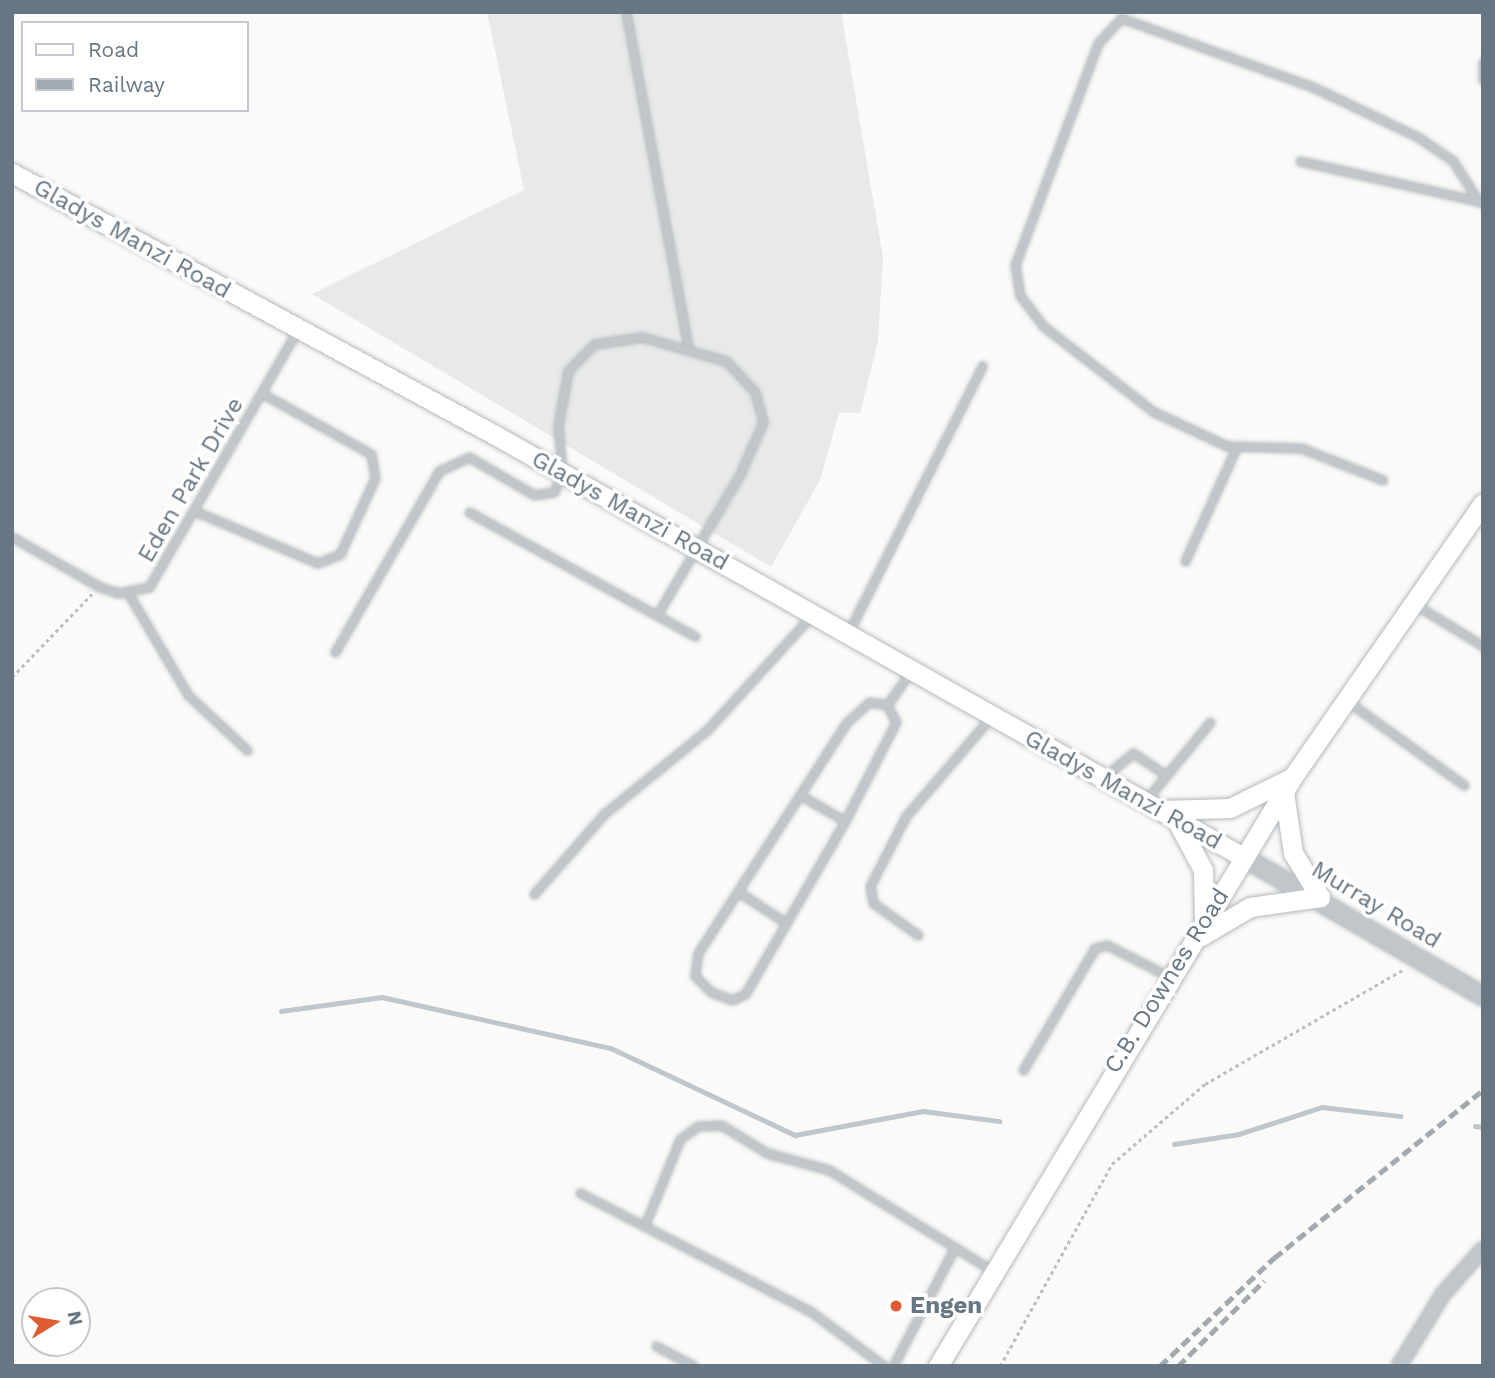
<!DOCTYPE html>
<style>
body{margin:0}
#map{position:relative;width:1495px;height:1378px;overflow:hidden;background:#fafaf8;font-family:"Work Sans",sans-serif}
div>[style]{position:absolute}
.built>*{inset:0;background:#e8e9e9}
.stream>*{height:4.5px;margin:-2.25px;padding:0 2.25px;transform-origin:2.25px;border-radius:2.25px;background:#bdc7cc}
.path>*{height:2.5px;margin-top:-1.25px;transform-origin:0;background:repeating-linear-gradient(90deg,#bcbfc2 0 3.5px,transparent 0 7px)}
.roads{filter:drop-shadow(0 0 2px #b4babe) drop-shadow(0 0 2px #b4babe)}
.service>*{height:7px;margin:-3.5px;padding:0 3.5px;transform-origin:3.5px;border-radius:3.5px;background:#c1c6ca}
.minor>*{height:14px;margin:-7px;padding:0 7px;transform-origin:7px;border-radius:7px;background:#c1c6ca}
.tertiary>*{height:18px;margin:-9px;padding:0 9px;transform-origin:9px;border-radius:9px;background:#c1c6ca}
.secondary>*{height:19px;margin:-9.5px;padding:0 9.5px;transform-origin:9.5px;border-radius:9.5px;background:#fff}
.rail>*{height:4.5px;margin-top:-2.25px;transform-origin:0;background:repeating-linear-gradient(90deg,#a3aaaf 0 10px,transparent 0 15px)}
.dots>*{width:19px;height:19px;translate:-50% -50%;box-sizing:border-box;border:4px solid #fff;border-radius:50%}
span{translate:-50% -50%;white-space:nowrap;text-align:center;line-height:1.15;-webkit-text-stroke:7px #fff;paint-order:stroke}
.street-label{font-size:24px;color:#667682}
.poi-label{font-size:24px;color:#667682;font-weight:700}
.left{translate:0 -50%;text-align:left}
.frame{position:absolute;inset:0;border:14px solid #667682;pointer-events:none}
.legend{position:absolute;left:21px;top:21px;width:228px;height:91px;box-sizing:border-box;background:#fff;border:2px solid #c2c8cd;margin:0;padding:9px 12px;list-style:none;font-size:21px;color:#667682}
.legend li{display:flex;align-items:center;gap:14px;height:35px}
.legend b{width:35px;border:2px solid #c2c8cd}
.north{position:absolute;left:21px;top:1287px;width:70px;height:70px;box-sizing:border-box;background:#fff;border:2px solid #c2c8cd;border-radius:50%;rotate:79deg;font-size:19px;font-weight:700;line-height:28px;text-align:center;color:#667682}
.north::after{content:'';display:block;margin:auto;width:24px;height:32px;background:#df5b33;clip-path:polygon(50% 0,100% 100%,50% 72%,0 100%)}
</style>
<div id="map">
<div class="built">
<div style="clip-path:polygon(487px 12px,841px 12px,883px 257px,878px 341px,860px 413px,839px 413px,820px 480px,771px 567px,312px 294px,524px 190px)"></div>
</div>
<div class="stream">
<div style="left:281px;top:1011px;width:102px;rotate:-7.9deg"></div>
<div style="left:382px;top:997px;width:235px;rotate:12.6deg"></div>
<div style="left:611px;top:1048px;width:204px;rotate:25.3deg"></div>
<div style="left:795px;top:1135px;width:130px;rotate:-10.6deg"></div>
<div style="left:923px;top:1111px;width:77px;rotate:7.5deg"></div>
<div style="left:1475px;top:1126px;width:8px;rotate:7deg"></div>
<div style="left:1174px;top:1144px;width:66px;rotate:-8.7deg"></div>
<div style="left:1239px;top:1134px;width:87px;rotate:-18deg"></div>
<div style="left:1322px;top:1107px;width:79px;rotate:6.6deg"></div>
</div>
<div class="path">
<div style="left:12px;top:677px;width:115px;rotate:-46.1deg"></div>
<div style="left:1000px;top:1366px;width:231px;rotate:-61deg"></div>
<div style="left:1112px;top:1164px;width:123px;rotate:-40.7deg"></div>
<div style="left:1205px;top:1084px;width:230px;rotate:-30deg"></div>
</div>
<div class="roads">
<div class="service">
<div style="left:626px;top:12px;width:340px;rotate:79.5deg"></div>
<div style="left:1483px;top:62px;width:18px;rotate:90deg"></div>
<div style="left:1300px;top:161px;width:187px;rotate:12.7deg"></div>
<div style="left:1383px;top:480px;width:88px;rotate:-158.7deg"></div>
<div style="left:1301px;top:448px;width:74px;rotate:-178.5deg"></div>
<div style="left:1227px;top:446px;width:81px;rotate:-155deg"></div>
<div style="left:1154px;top:412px;width:140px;rotate:-142.2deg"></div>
<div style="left:1043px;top:326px;width:38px;rotate:-127deg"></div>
<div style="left:1020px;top:296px;width:31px;rotate:-99deg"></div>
<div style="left:1015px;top:265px;width:237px;rotate:-69.5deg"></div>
<div style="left:1098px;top:43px;width:34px;rotate:-47deg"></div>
<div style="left:1121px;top:18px;width:204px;rotate:19.8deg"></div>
<div style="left:1313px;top:87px;width:116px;rotate:25.5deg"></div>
<div style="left:1418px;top:137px;width:42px;rotate:34.4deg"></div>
<div style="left:1453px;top:161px;width:49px;rotate:57.6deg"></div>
<div style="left:197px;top:512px;width:131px;rotate:22.9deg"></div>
<div style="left:318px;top:563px;width:24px;rotate:-22deg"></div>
<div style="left:340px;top:554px;width:84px;rotate:-65.3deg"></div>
<div style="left:375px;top:478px;width:24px;rotate:-99deg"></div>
<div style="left:371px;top:454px;width:124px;rotate:-150.9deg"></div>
<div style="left:469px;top:512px;width:258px;rotate:28.8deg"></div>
<div style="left:12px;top:537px;width:101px;rotate:29.6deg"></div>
<div style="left:100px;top:587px;width:19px;rotate:18deg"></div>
<div style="left:118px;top:593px;width:32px;rotate:-11deg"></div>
<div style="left:149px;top:587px;width:296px;rotate:-60deg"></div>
<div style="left:1185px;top:561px;width:124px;rotate:-65.7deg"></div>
<div style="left:128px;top:593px;width:118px;rotate:59.5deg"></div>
<div style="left:188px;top:695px;width:81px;rotate:43deg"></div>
<div style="left:1416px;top:605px;width:79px;rotate:31.5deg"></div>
<div style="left:849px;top:631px;width:297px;rotate:-63.3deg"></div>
<div style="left:335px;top:652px;width:209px;rotate:-60.1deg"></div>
<div style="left:439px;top:471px;width:33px;rotate:-25deg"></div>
<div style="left:469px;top:457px;width:75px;rotate:30.3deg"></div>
<div style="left:534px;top:495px;width:20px;rotate:-9deg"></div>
<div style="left:554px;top:492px;width:22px;rotate:-68deg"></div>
<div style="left:562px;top:472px;width:46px;rotate:-95deg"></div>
<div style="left:558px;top:426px;width:56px;rotate:-79.7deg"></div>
<div style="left:568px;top:371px;width:37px;rotate:-46deg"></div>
<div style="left:594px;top:344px;width:49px;rotate:-8.3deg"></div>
<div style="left:642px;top:337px;width:87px;rotate:15.9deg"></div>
<div style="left:726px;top:361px;width:42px;rotate:46.9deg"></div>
<div style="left:755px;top:392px;width:31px;rotate:75deg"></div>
<div style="left:763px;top:422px;width:57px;rotate:113.9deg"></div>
<div style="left:740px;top:474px;width:164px;rotate:120.5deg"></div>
<div style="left:1347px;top:701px;width:144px;rotate:35.7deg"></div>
<div style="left:869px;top:702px;width:18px;rotate:9deg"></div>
<div style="left:887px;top:705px;width:19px;rotate:62deg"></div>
<div style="left:896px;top:722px;width:111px;rotate:117.3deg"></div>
<div style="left:845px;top:821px;width:200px;rotate:120deg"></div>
<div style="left:745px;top:994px;width:14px;rotate:155deg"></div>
<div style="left:732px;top:1000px;width:22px;rotate:-159deg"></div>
<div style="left:711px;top:992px;width:23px;rotate:-135deg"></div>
<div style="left:695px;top:976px;width:23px;rotate:-83deg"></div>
<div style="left:698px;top:953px;width:274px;rotate:-57.2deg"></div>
<div style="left:846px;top:723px;width:31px;rotate:-42deg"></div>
<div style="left:887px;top:705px;width:42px;rotate:-54.8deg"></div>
<div style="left:1105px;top:776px;width:36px;rotate:-39deg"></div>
<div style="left:1133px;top:753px;width:37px;rotate:34deg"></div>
<div style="left:800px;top:795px;width:52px;rotate:30deg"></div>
<div style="left:1146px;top:800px;width:101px;rotate:-50.6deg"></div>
<div style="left:739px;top:892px;width:56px;rotate:33.4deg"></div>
<div style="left:534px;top:894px;width:106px;rotate:-48.8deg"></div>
<div style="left:604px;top:814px;width:133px;rotate:-39.2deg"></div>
<div style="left:707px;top:730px;width:154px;rotate:-47.6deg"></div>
<div style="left:918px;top:935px;width:55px;rotate:-144.6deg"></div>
<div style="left:873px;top:903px;width:17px;rotate:-100deg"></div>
<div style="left:870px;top:886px;width:79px;rotate:-62.8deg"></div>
<div style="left:906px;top:816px;width:130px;rotate:-49.4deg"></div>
<div style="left:1023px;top:1070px;width:142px;rotate:-59.5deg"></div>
<div style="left:1095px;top:948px;width:12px;rotate:-14deg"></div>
<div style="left:1107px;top:945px;width:68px;rotate:26.9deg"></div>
<div style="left:580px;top:1193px;width:259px;rotate:27.2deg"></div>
<div style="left:810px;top:1311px;width:92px;rotate:36.6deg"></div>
<div style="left:646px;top:1222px;width:90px;rotate:-67.7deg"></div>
<div style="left:680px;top:1139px;width:22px;rotate:-36deg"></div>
<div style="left:698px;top:1126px;width:23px;rotate:-2deg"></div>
<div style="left:721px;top:1125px;width:54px;rotate:31.3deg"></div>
<div style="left:767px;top:1153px;width:64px;rotate:15.3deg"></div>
<div style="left:829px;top:1170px;width:193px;rotate:31.6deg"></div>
<div style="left:656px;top:1346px;width:43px;rotate:27.8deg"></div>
<div style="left:893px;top:1366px;width:134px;rotate:-62.5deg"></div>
</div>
<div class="minor">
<div style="left:1399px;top:1366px;width:84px;rotate:-58.6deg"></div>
<div style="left:1443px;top:1294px;width:60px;rotate:-48.4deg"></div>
</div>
<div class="tertiary">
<div style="left:1243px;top:857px;width:277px;rotate:30.1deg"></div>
</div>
<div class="secondary">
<div style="left:12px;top:173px;width:549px;rotate:28.48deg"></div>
<div style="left:495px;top:435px;width:859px;rotate:29.43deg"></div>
<div style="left:1284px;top:792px;width:62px;rotate:81.6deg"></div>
<div style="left:1293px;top:853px;width:52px;rotate:58.5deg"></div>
<div style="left:1162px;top:810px;width:68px;rotate:-1.7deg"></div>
<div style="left:1230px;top:808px;width:66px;rotate:-26.2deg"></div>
<div style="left:1179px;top:825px;width:51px;rotate:61.9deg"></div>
<div style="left:1203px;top:870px;width:51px;rotate:88.9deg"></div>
<div style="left:1201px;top:936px;width:57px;rotate:-30.6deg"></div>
<div style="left:1250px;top:907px;width:71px;rotate:-8.1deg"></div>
<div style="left:938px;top:1366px;width:690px;rotate:-58.94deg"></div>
<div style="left:1294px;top:775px;width:331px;rotate:-55.2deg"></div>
</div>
</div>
<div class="rail">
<div style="left:1160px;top:1366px;width:157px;rotate:-43.5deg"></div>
<div style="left:1274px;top:1258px;width:268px;rotate:-38.8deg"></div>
<div style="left:1178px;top:1366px;width:121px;rotate:-44.7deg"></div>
</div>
<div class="dots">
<div style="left:896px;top:1306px;background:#df5b33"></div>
</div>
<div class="street-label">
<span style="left:132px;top:239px;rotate:29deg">Gladys Manzi Road</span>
<span style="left:191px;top:480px;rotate:-60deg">Eden Park Drive</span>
<span style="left:630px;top:511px;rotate:29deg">Gladys Manzi Road</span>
<span style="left:1123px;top:790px;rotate:29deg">Gladys Manzi Road</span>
<span style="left:1376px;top:905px;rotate:31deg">Murray Road</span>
<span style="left:1167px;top:981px;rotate:-58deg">C.B. Downes Road</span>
</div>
<div class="poi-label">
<span class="left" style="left:910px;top:1306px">Engen</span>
</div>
<div class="frame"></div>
<ul class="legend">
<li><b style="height:9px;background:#fff"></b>Road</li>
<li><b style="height:9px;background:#a3aaaf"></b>Railway</li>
</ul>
<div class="north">N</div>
</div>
